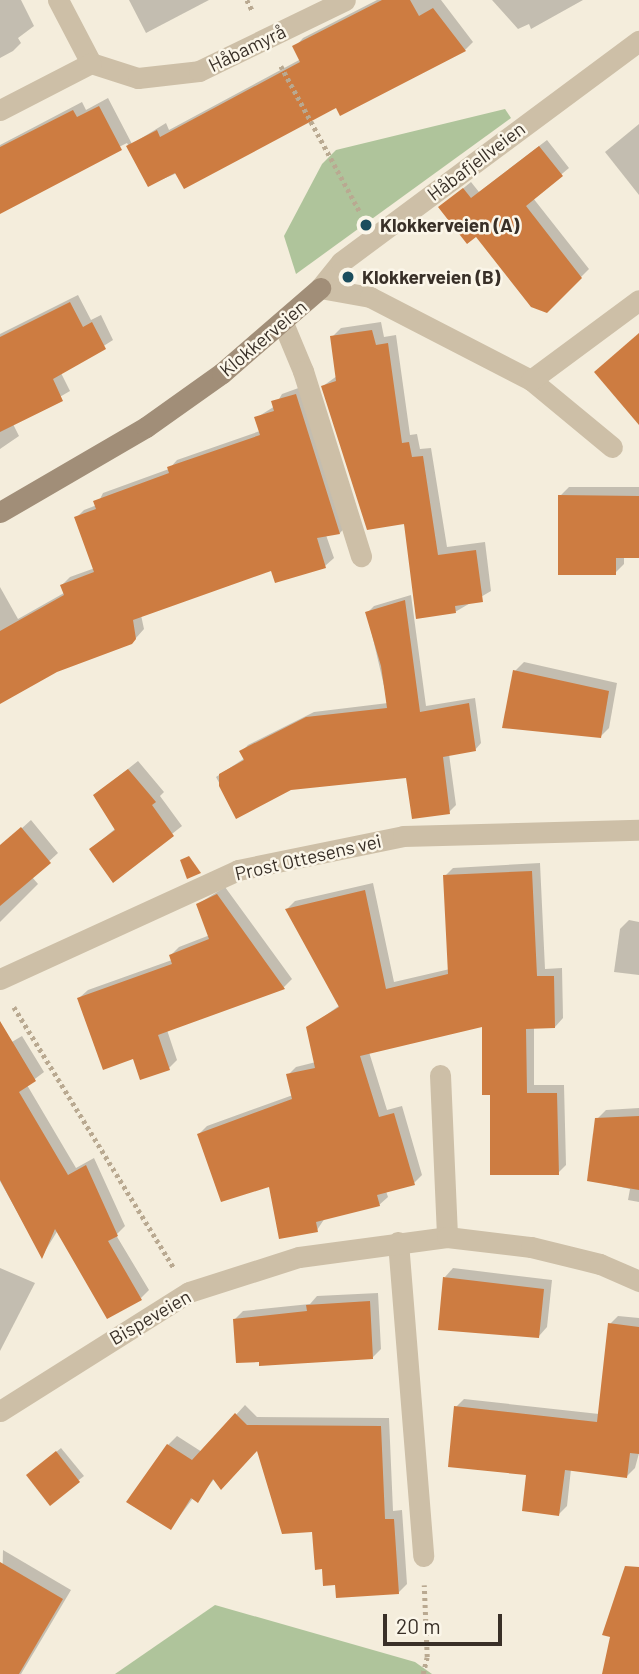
<!DOCTYPE html>
<meta charset="utf-8">
<style>
body{margin:0}
#map{position:relative;width:639px;height:1674px;overflow:hidden;background:#f4eddc;font-family:Barlow,sans-serif}
div>[style]{position:absolute}
.green>*{inset:0;background:#afc49b}
.shadow>*{inset:0;background:#0003}
.building>*{inset:0;background:#cd7c41}
.path>*{height:4.5px;margin-top:-2.25px;transform-origin:0;background:repeating-linear-gradient(90deg,#b9a991 0 3.5px,transparent 0 7px)}
.lane>*{height:21px;margin:-10.5px;padding:0 10.5px;transform-origin:10.5px;border-radius:10.5px;background:#cdbfa7}
.street>*{height:21px;margin:-10.5px;padding:0 10.5px;transform-origin:10.5px;border-radius:10.5px;background:#cdbfa7}
.secondary>*{height:21px;margin:-10.5px;padding:0 10.5px;transform-origin:10.5px;border-radius:10.5px;background:#a18e78}
.dots>*{width:19px;height:19px;translate:-50% -50%;box-sizing:border-box;border:4px solid #fbf6e9;border-radius:50%}
span{translate:-50% -50%;white-space:nowrap;text-align:center;line-height:1.15;-webkit-text-stroke:5px #fbf6e9;paint-order:stroke}
.street-label{font-size:19px;color:#393028}
.poi-label{font-size:19px;color:#393028;font-weight:700}
.left{translate:0 -50%;text-align:left}
.scale{position:absolute;left:383px;top:1614px;width:119px;height:32px;box-sizing:border-box;border:4px solid #393028;border-top:0;padding-left:9px;font-size:21px;line-height:24px;white-space:nowrap;color:#393028;-webkit-text-stroke:5px #fbf6e9;paint-order:stroke}
</style>
<div id="map">
<div class="green">
<div style="clip-path:polygon(505px 109px,511px 118px,296px 274px,284px 236px,322px 164px,336px 150px)"></div>
<div style="clip-path:polygon(215px 1605px,415px 1662px,432px 1674px,115px 1674px)"></div>
</div>
<div class="shadow">
<div style="clip-path:polygon(0 0,21px 0,34px 26px,18px 38px,21px 43px,13px 51px,0 58px)"></div>
<div style="clip-path:polygon(129px 0,209px 0,146px 33px)"></div>
<div style="clip-path:polygon(377px 0,441px 0,473px 42px,465px 50px,149px 185px,127px 143px,0 206px,0 145px,82px 102px,86px 110px,108px 98px,132px 144px,166px 123px,169px 130px,301px 59px,295px 47px,303px 38px)"></div>
<div style="clip-path:polygon(492px 0,583px 0,531px 29px,529px 24px,518px 29px)"></div>
<div style="clip-path:polygon(639px 124px,639px 195px,605px 152px)"></div>
<div style="clip-path:polygon(547px 140px,569px 168px,533px 198px,589px 269px,547px 311px,477px 234px,440px 207px,471px 182px,479px 192px)"></div>
<div style="clip-path:polygon(78px 295px,91px 320px,101px 315px,113px 340px,61px 373px,70px 391px,13px 424px,19px 436px,0 449px,0 334px)"></div>
<div style="clip-path:polygon(381px 322px,384px 337px,396px 335px,410px 435px,417px 434px,420px 449px,431px 448px,447px 547px,485px 542px,491px 591px,455px 612px,323px 386px,337px 376px,332px 337px,341px 328px)"></div>
<div style="clip-path:polygon(304px 386px,348px 524px,340px 533px,326px 535px,334px 558px,325px 566px,276px 581px,272px 569px,141px 615px,144px 629px,136px 638px,56px 670px,0 702px,0 587px,18px 619px,64px 593px,62px 585px,70px 577px,95px 568px,76px 518px,84px 510px,97px 505px,103px 493px,169px 469px,177px 460px,260px 431px,256px 418px,275px 406px,282px 394px)"></div>
<div style="clip-path:polygon(569px 487px,639px 487px,639px 556px,624px 556px,624px 564px,615px 573px,560px 496px)"></div>
<div style="clip-path:polygon(411px 595px,426px 706px,475px 698px,481px 743px,475px 750px,449px 754px,456px 805px,449px 812px,407px 776px,290px 788px,237px 816px,216px 777px,245px 758px,241px 752px,248px 745px,314px 712px,388px 703px,367px 613px,374px 606px)"></div>
<div style="clip-path:polygon(524px 662px,617px 683px,609px 728px,600px 737px,515px 671px)"></div>
<div style="clip-path:polygon(138px 761px,164px 792px,160px 796px,182px 826px,114px 880px,91px 849px,116px 828px,95px 795px)"></div>
<div style="clip-path:polygon(31px 820px,58px 853px,32px 877px,38px 884px,0 922px,0 848px)"></div>
<div style="clip-path:polygon(540px 863px,545px 969px,562px 968px,563px 1018px,555px 1027px,534px 1027px,534px 1085px,564px 1085px,566px 1165px,558px 1173px,491px 1093px,483px 1025px,369px 1052px,387px 1110px,402px 1106px,422px 1175px,414px 1183px,386px 1191px,388px 1197px,379px 1205px,325px 1218px,317px 1230px,270px 1185px,199px 1134px,207px 1126px,293px 1095px,288px 1075px,296px 1067px,316px 1062px,308px 1028px,340px 1005px,287px 909px,295px 901px,373px 883px,394px 982px,450px 969px,445px 876px,453px 868px)"></div>
<div style="clip-path:polygon(225px 887px,292px 979px,284px 987px,167px 1030px,177px 1060px,169px 1068px,134px 1057px,79px 998px,88px 990px,172px 960px,171px 955px,179px 947px,210px 935px,198px 904px)"></div>
<div style="clip-path:polygon(629px 920px,639px 922px,639px 975px,614px 972px,620px 929px)"></div>
<div style="clip-path:polygon(22px 1036px,44px 1072px,27px 1085px,76px 1168px,94px 1158px,125px 1226px,116px 1235px,149px 1290px,141px 1298px,58px 1230px,42px 1256px,0 1181px,0 1049px)"></div>
<div style="clip-path:polygon(639px 1108px,639px 1202px,628px 1200px,630px 1189px,589px 1180px,597px 1119px,606px 1110px)"></div>
<div style="clip-path:polygon(0 1268px,35px 1283px,0 1351px)"></div>
<div style="clip-path:polygon(453px 1268px,552px 1280px,547px 1327px,539px 1336px,445px 1277px)"></div>
<div style="clip-path:polygon(378px 1293px,381px 1349px,372px 1358px,261px 1360px,234px 1320px,243px 1311px,310px 1304px,317px 1296px)"></div>
<div style="clip-path:polygon(618px 1316px,639px 1318px,639px 1453px,635px 1468px,627px 1476px,571px 1469px,567px 1506px,559px 1514px,528px 1474px,456px 1407px,464px 1399px,599px 1414px,610px 1324px)"></div>
<div style="clip-path:polygon(245px 1405px,257px 1417px,389px 1418px,393px 1511px,402px 1510px,407px 1584px,398px 1593px,337px 1583px,323px 1567px,313px 1531px,258px 1448px,215px 1478px,197px 1500px,193px 1498px,171px 1528px,168px 1445px,177px 1436px,202px 1452px)"></div>
<div style="clip-path:polygon(61px 1448px,84px 1476px,50px 1503px,33px 1471px)"></div>
<div style="clip-path:polygon(3px 1550px,71px 1590px,21px 1674px,0 1674px)"></div>
</div>
<div class="building">
<div style="clip-path:polygon(382px 0,410px 0,419px 16px,433px 8px,466px 51px,340px 116px,336px 108px,184px 189px,175px 173px,148px 187px,126px 146px,157px 130px,160px 137px,300px 62px,292px 46px)"></div>
<div style="clip-path:polygon(99px 106px,122px 150px,0 214px,0 147px,73px 110px,77px 117px)"></div>
<div style="clip-path:polygon(539px 146px,563px 176px,526px 206px,582px 278px,547px 313px,531px 307px,476px 237px,467px 244px,438px 207px,463px 188px,471px 198px)"></div>
<div style="clip-path:polygon(70px 302px,83px 327px,92px 322px,106px 349px,53px 379px,63px 401px,0 432px,0 337px)"></div>
<div style="clip-path:polygon(372px 330px,376px 345px,388px 343px,402px 443px,409px 442px,412px 457px,423px 456px,438px 555px,476px 550px,483px 602px,455px 606px,456px 613px,416px 619px,404px 524px,367px 530px,321px 386px,336px 381px,330px 336px)"></div>
<div style="clip-path:polygon(639px 333px,639px 425px,594px 372px)"></div>
<div style="clip-path:polygon(296px 394px,340px 534px,317px 538px,326px 568px,275px 583px,271px 571px,133px 620px,136px 639px,132px 644px,57px 672px,0 704px,0 631px,64px 595px,60px 585px,94px 572px,74px 517px,96px 509px,93px 501px,169px 473px,167px 467px,260px 435px,254px 417px,274px 411px,271px 401px)"></div>
<div style="clip-path:polygon(558px 495px,639px 496px,639px 558px,616px 558px,616px 575px,558px 575px)"></div>
<div style="clip-path:polygon(405px 600px,420px 712px,469px 703px,476px 751px,443px 757px,450px 814px,412px 819px,406px 778px,291px 790px,236px 819px,219px 786px,219px 774px,244px 760px,239px 751px,306px 717px,387px 708px,381px 666px,365px 612px)"></div>
<div style="clip-path:polygon(513px 670px,609px 691px,601px 738px,502px 728px)"></div>
<div style="clip-path:polygon(128px 769px,156px 802px,152px 805px,174px 836px,113px 883px,89px 849px,115px 830px,93px 795px)"></div>
<div style="clip-path:polygon(21px 827px,51px 863px,0 906px,0 845px)"></div>
<div style="clip-path:polygon(189px 856px,201px 873px,187px 879px,180px 860px)"></div>
<div style="clip-path:polygon(532px 871px,537px 976px,554px 976px,555px 1028px,526px 1029px,527px 1093px,557px 1093px,559px 1175px,490px 1175px,490px 1095px,482px 1095px,482px 1027px,360px 1056px,379px 1117px,394px 1113px,415px 1185px,377px 1195px,380px 1206px,316px 1222px,318px 1232px,279px 1239px,269px 1187px,221px 1202px,197px 1134px,292px 1099px,286px 1074px,315px 1068px,306px 1027px,339px 1007px,285px 909px,365px 890px,386px 989px,448px 974px,443px 875px)"></div>
<div style="clip-path:polygon(217px 894px,285px 989px,158px 1035px,170px 1070px,140px 1080px,133px 1059px,103px 1070px,77px 998px,172px 964px,169px 955px,209px 939px,196px 904px)"></div>
<div style="clip-path:polygon(0 1021px,36px 1081px,19px 1092px,68px 1175px,86px 1165px,118px 1236px,108px 1241px,142px 1300px,107px 1319px,55px 1229px,42px 1259px,0 1180px)"></div>
<div style="clip-path:polygon(639px 1116px,639px 1190px,587px 1181px,595px 1118px)"></div>
<div style="clip-path:polygon(443px 1277px,544px 1289px,539px 1338px,438px 1330px)"></div>
<div style="clip-path:polygon(370px 1301px,373px 1359px,259px 1366px,259px 1362px,236px 1363px,233px 1319px,307px 1311px,306px 1305px)"></div>
<div style="clip-path:polygon(608px 1323px,639px 1327px,639px 1454px,630px 1453px,627px 1478px,565px 1470px,559px 1516px,522px 1511px,526px 1475px,448px 1467px,454px 1406px,597px 1422px)"></div>
<div style="clip-path:polygon(235px 1413px,247px 1425px,381px 1426px,385px 1519px,394px 1519px,399px 1594px,336px 1598px,335px 1585px,323px 1586px,322px 1569px,315px 1570px,312px 1532px,282px 1534px,257px 1451px,221px 1490px,213px 1479px,198px 1503px,191px 1498px,171px 1530px,126px 1502px,167px 1444px,192px 1460px)"></div>
<div style="clip-path:polygon(56px 1451px,80px 1482px,50px 1506px,26px 1475px)"></div>
<div style="clip-path:polygon(0 1562px,63px 1599px,19px 1674px,0 1674px)"></div>
<div style="clip-path:polygon(625px 1566px,639px 1567px,639px 1674px,602px 1674px,610px 1637px,602px 1635px)"></div>
</div>
<div class="path">
<div style="left:247px;top:0;width:13px;rotate:63deg"></div>
<div style="left:281px;top:66px;width:166px;rotate:61.6deg"></div>
<div style="left:14px;top:1007px;width:306px;rotate:58.5deg"></div>
<div style="left:423px;top:1674px;width:17px;rotate:-77deg"></div>
<div style="left:427px;top:1657px;width:72px;rotate:-92.4deg"></div>
</div>
<div class="lane">
<div style="left:320px;top:288px;width:33px;rotate:-51deg"></div>
<div style="left:341px;top:262px;width:371px;rotate:-36.6deg"></div>
<div style="left:283px;top:323px;width:52px;rotate:67.4deg"></div>
<div style="left:303px;top:371px;width:194px;rotate:72.6deg"></div>
<div style="left:531px;top:380px;width:105px;rotate:39.6deg"></div>
</div>
<div class="street">
<div style="left:58px;top:0;width:71px;rotate:62.4deg"></div>
<div style="left:91px;top:63px;width:49px;rotate:17.7deg"></div>
<div style="left:138px;top:78px;width:61px;rotate:-6.5deg"></div>
<div style="left:199px;top:71px;width:162px;rotate:-25.9deg"></div>
<div style="left:0;top:110px;width:102px;rotate:-27.3deg"></div>
<div style="left:320px;top:288px;width:51px;rotate:10.2deg"></div>
<div style="left:370px;top:297px;width:181px;rotate:27.3deg"></div>
<div style="left:531px;top:380px;width:134px;rotate:-36.5deg"></div>
<div style="left:0;top:979px;width:262px;rotate:-24.6deg"></div>
<div style="left:238px;top:870px;width:168px;rotate:-11.6deg"></div>
<div style="left:403px;top:836px;width:236px;rotate:-1.5deg"></div>
<div style="left:440px;top:1075px;width:162px;rotate:87.5deg"></div>
<div style="left:398px;top:1242px;width:315px;rotate:85.4deg"></div>
<div style="left:0;top:1411px;width:223px;rotate:-32.2deg"></div>
<div style="left:189px;top:1292px;width:115px;rotate:-17.7deg"></div>
<div style="left:299px;top:1257px;width:149px;rotate:-7.7deg"></div>
<div style="left:447px;top:1237px;width:85px;rotate:6.8deg"></div>
<div style="left:531px;top:1247px;width:71px;rotate:13.8deg"></div>
<div style="left:600px;top:1264px;width:43px;rotate:23.6deg"></div>
</div>
<div class="secondary">
<div style="left:0;top:512px;width:169px;rotate:-30.2deg"></div>
<div style="left:146px;top:427px;width:93px;rotate:-35.4deg"></div>
<div style="left:222px;top:373px;width:130px;rotate:-40.9deg"></div>
</div>
<div class="dots">
<div style="left:366px;top:225px;background:#1b4d5d"></div>
<div style="left:348px;top:277px;background:#1b4d5d"></div>
</div>
<div class="street-label">
<span style="left:247px;top:48px;rotate:-26deg">Håbamyrå</span>
<span style="left:476px;top:161px;rotate:-37deg">Håbafjellveien</span>
<span style="left:263px;top:338px;rotate:-40deg">Klokkerveien</span>
<span style="left:308px;top:857px;rotate:-13deg">Prost Ottesens vei</span>
<span style="left:150px;top:1317px;rotate:-30deg">Bispeveien</span>
</div>
<div class="poi-label">
<span class="left" style="left:380px;top:225px">Klokkerveien (A)</span>
<span class="left" style="left:362px;top:277px">Klokkerveien (B)</span>
</div>
<div class="scale">20 m</div>
</div>
